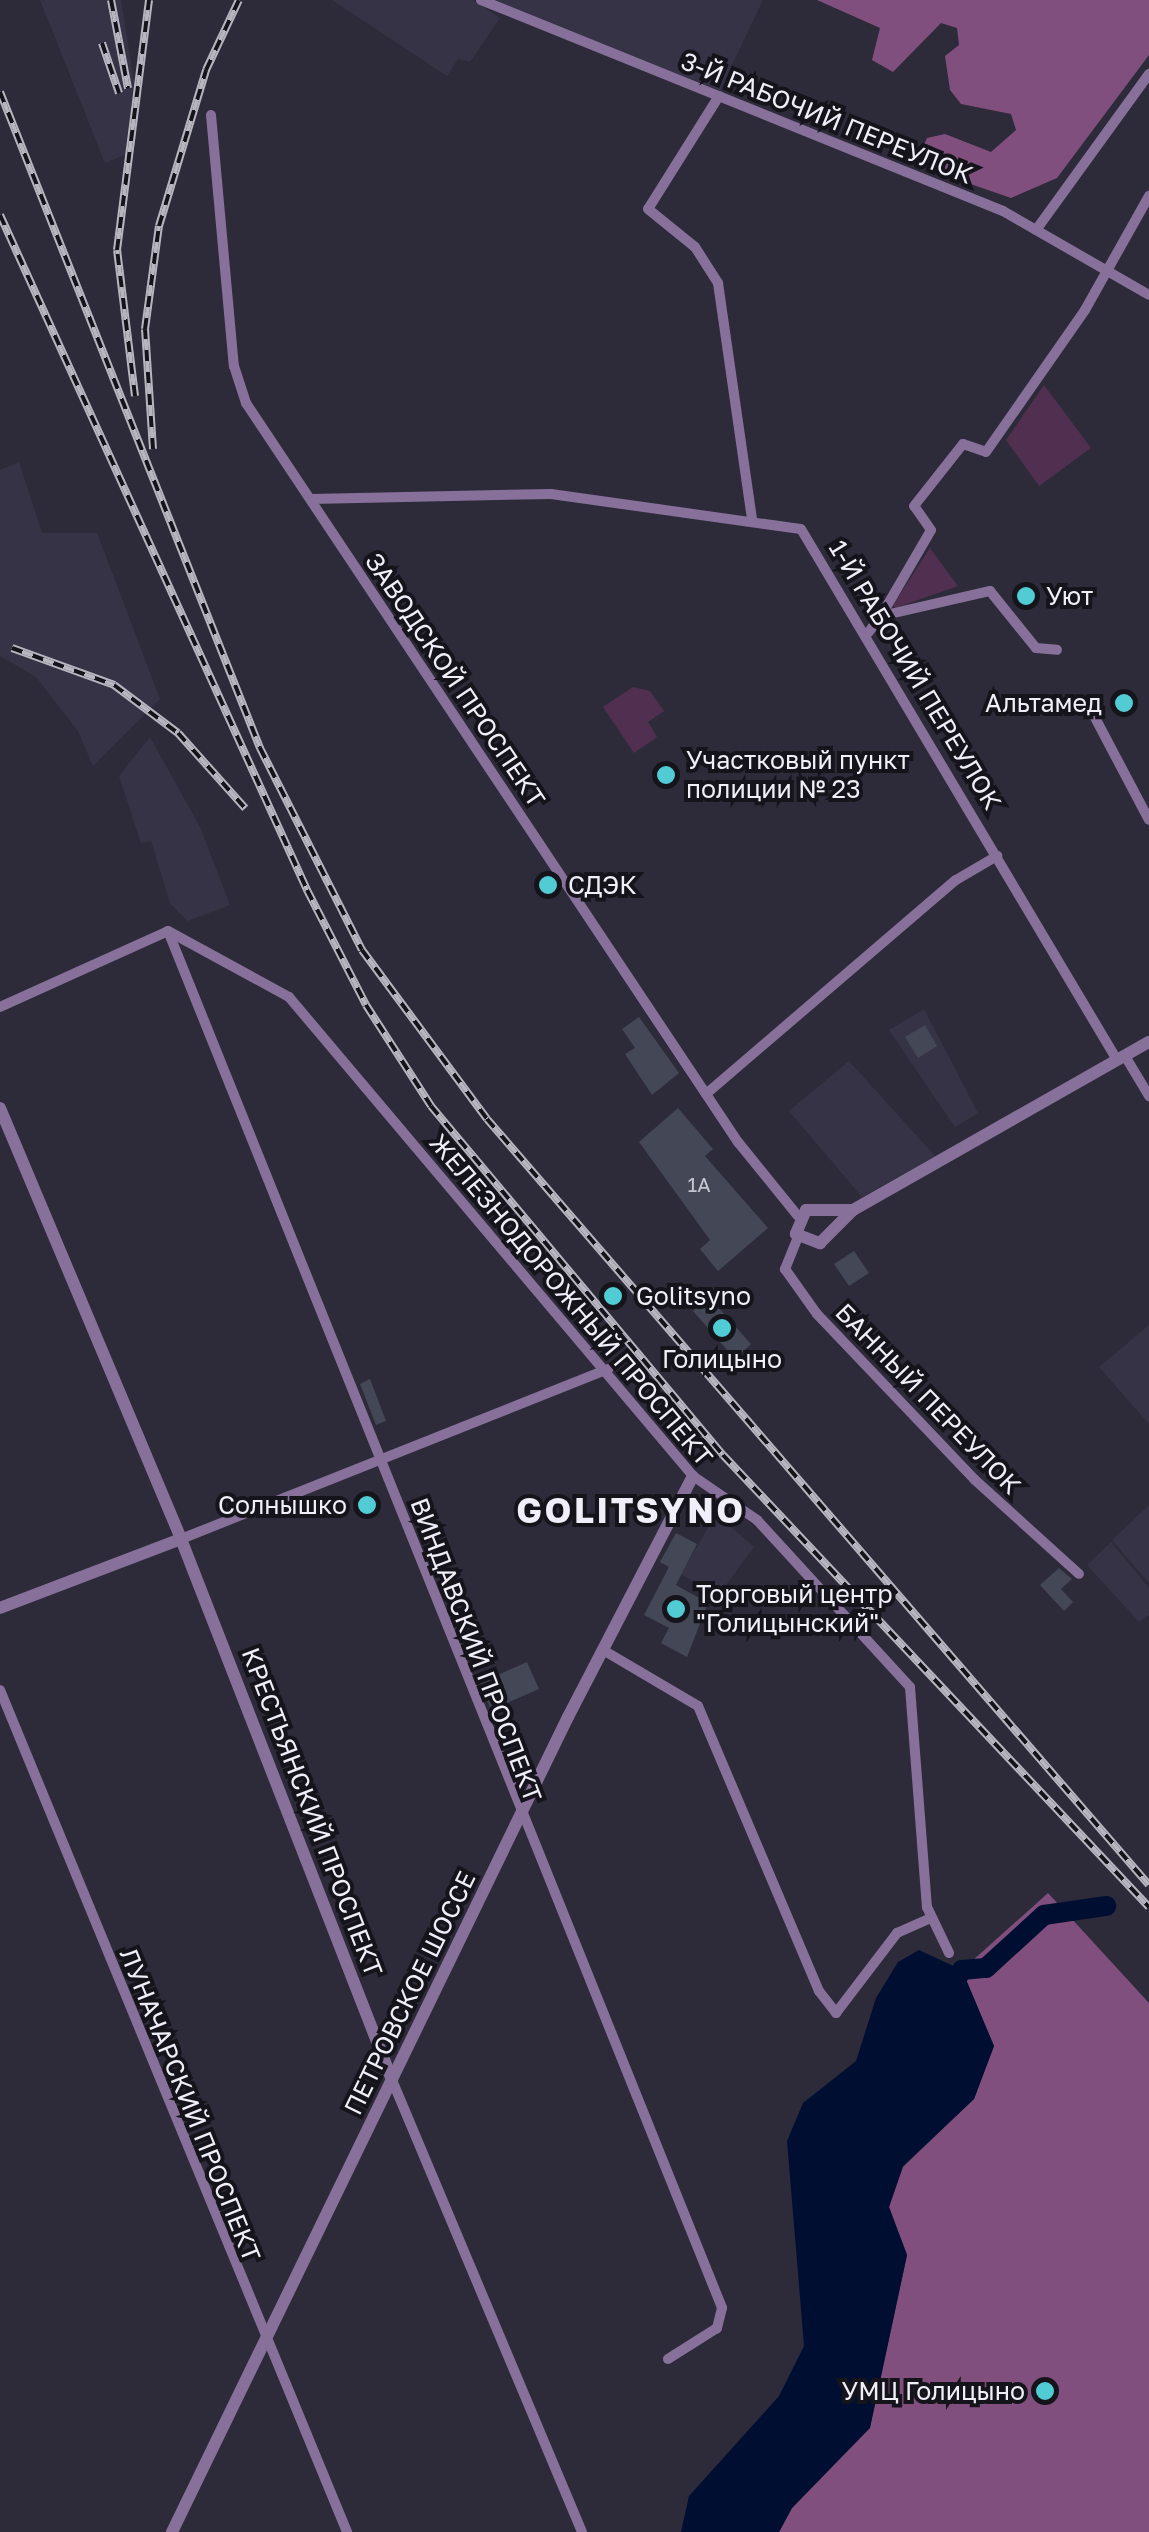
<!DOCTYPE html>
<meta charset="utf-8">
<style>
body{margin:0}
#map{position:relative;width:1149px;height:2532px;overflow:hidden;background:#2d2b39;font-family:"Golos Text",sans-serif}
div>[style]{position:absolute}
.built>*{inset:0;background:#363347}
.green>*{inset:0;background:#512f50}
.forest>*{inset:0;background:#804f7e}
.water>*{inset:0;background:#000f31}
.river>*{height:20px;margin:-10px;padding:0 10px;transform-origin:10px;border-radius:10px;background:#000f31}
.building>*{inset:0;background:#434756}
.minor>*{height:10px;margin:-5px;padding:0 5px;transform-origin:5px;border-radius:5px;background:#87709a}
.tertiary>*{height:12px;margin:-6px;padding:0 6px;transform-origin:6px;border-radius:6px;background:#87709a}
.rail>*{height:8px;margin-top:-4px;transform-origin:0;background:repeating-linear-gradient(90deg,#15141b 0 11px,#b7b5c0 0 22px);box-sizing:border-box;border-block:2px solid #b7b5c0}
.dots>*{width:28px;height:28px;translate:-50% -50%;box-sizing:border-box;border:5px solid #15141b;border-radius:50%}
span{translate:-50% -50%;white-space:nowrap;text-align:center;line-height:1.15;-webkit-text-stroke:8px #15141b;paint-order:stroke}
.number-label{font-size:20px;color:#c5c5d0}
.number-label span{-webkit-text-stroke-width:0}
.street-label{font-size:25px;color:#f0eff9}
.poi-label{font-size:25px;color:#f0eff9}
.left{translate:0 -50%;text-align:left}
.right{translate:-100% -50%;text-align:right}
.district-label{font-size:35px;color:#f0eff9;font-weight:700;letter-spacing:2.5px}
</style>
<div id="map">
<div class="built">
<div style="clip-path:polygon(40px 0,121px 0,134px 81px,125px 155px,105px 163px)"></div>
<div style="clip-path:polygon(332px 0,473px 0,500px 18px,470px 62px,458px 59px,447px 76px)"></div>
<div style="clip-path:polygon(481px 0,763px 0,720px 90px)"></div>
<div style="clip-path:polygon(19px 462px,42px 533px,97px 533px,160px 699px,93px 766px,78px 731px,36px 677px,0 656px,0 470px)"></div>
<div style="clip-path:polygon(150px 737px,200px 827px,230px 905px,187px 921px,170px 903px,151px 841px,141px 843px,119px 776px)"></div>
<div style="clip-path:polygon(924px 1009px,978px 1113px,955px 1127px,889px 1030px)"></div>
<div style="clip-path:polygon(849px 1061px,935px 1156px,862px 1197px,789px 1111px)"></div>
<div style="clip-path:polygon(1149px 1325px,1149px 1424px,1099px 1367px)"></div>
<div style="clip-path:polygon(1149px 1505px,1149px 1583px,1112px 1540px)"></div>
<div style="clip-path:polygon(716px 1514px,754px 1547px,718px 1596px,681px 1574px)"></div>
<div style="clip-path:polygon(1111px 1542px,1149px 1588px,1149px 1615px,1139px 1622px,1087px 1565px)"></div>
</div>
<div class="green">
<div style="clip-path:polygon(1044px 385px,1091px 448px,1039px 486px,1006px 440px)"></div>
<div style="clip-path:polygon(930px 548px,958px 586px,895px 608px,893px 605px)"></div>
<div style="clip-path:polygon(633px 687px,650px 691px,664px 711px,648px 722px,657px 737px,634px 753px,603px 707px)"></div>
</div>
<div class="forest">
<div style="clip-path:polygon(817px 0,1149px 0,1149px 55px,1057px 178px,1011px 198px,962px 181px,920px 154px,927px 138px,945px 134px,991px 152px,1016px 130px,1011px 114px,961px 104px,950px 90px,945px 56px,959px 45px,957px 28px,941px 23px,893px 72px,872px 60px,880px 28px)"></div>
<div style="clip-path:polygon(1048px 1893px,1149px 2003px,1149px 2532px,779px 2532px,792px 2508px,870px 2427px,907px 2255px,889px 2207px,903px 2167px,974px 2099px,994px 2046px,962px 1970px)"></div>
</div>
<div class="water">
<div style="clip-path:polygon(919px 1950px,962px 1970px,994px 2046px,974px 2099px,903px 2166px,889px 2207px,907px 2255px,870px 2428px,792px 2508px,779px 2532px,681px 2532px,689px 2496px,779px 2396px,804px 2346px,787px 2141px,803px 2103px,856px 2061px,876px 1998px,898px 1962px)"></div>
</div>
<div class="river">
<div style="left:949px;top:1991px;width:25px;rotate:-58deg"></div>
<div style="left:962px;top:1970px;width:24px;rotate:-5deg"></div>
<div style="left:986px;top:1968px;width:79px;rotate:-42.4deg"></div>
<div style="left:1044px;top:1915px;width:63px;rotate:-8.3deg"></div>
</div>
<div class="building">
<div style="clip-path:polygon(639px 1017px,679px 1073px,652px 1095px,625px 1054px,635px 1048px,622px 1029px)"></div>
<div style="clip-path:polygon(925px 1025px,937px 1046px,918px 1058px,905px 1037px)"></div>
<div style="clip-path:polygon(678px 1108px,713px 1149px,705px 1156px,768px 1228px,718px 1271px,700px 1249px,710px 1240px,639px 1142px)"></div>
<div style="clip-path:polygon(854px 1251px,869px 1273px,849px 1286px,834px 1264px)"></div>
<div style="clip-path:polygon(709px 1297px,751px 1344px,735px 1359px,693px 1311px)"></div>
<div style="clip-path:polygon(370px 1379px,386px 1421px,376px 1425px,360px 1384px)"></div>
<div style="clip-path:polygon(676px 1533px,697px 1544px,676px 1585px,708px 1603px,687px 1657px,661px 1643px,669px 1628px,644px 1615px,669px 1567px,660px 1562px)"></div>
<div style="clip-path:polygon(1059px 1568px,1072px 1579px,1061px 1589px,1073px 1602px,1064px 1611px,1040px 1585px)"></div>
<div style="clip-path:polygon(527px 1662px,539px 1689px,491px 1710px,480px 1683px)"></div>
</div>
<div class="minor">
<div style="left:481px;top:0;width:563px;rotate:22.01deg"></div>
<div style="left:1003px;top:211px;width:168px;rotate:29.9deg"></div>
<div style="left:719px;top:96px;width:133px;rotate:122.1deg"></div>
<div style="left:648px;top:209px;width:60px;rotate:39deg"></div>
<div style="left:695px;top:247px;width:43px;rotate:57.4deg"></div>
<div style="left:718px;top:283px;width:237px;rotate:81.8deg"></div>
<div style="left:211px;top:115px;width:252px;rotate:84.8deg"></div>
<div style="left:234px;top:366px;width:39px;rotate:72deg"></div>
<div style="left:246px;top:403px;width:888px;rotate:56.35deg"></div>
<div style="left:738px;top:1142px;width:95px;rotate:51deg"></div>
<div style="left:1036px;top:230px;width:193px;rotate:-54.1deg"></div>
<div style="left:311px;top:499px;width:240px;rotate:-1.2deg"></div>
<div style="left:551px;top:494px;width:252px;rotate:8deg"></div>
<div style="left:801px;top:529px;width:618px;rotate:59.24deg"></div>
<div style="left:881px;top:616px;width:99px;rotate:-59.8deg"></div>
<div style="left:931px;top:530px;width:29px;rotate:-125deg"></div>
<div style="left:914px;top:506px;width:79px;rotate:-51.7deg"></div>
<div style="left:963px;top:444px;width:24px;rotate:19deg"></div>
<div style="left:986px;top:452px;width:173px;rotate:-55.1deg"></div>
<div style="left:1085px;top:310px;width:131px;rotate:-60.7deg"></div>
<div style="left:868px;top:633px;width:21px;rotate:-53deg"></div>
<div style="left:881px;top:616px;width:112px;rotate:-12.9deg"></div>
<div style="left:990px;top:591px;width:73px;rotate:51.1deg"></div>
<div style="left:1036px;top:648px;width:21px;rotate:5deg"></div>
<div style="left:1091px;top:710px;width:124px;rotate:62.2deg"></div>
<div style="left:168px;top:931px;width:1484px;rotate:68.08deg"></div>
<div style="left:722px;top:2308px;width:21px;rotate:104deg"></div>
<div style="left:717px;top:2328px;width:58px;rotate:147.7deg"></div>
<div style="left:168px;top:931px;width:138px;rotate:28.6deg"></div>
<div style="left:289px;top:997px;width:627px;rotate:49.85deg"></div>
<div style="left:693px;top:1476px;width:78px;rotate:34.5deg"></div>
<div style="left:757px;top:1520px;width:226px;rotate:47.5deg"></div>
<div style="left:910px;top:1687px;width:221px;rotate:85.6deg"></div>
<div style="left:927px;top:1907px;width:51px;rotate:64.4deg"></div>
<div style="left:0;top:1007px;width:184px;rotate:-24.3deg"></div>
<div style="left:1125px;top:1056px;width:47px;rotate:59deg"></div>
<div style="left:706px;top:1094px;width:329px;rotate:-40.6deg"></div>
<div style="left:956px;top:880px;width:48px;rotate:-30.3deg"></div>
<div style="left:798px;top:1237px;width:35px;rotate:112deg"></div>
<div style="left:785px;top:1269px;width:55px;rotate:54.6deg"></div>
<div style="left:817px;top:1314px;width:229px;rotate:46.4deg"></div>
<div style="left:975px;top:1480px;width:140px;rotate:42.1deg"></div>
<div style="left:181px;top:1539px;width:460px;rotate:-21.7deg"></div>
<div style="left:603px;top:1650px;width:110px;rotate:30.5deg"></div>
<div style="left:698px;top:1706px;width:310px;rotate:67deg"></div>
<div style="left:819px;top:1991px;width:28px;rotate:52deg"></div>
<div style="left:836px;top:2013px;width:101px;rotate:-52.7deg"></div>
<div style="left:897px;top:1933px;width:37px;rotate:-24deg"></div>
<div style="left:0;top:1690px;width:911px;rotate:67.6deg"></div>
<div style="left:392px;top:2080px;width:490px;rotate:67.2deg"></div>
</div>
<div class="tertiary">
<div style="left:0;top:1108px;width:467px;rotate:67.2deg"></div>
<div style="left:181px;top:1539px;width:581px;rotate:68.69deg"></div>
<div style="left:853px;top:1210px;width:47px;rotate:180deg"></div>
<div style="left:806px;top:1210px;width:26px;rotate:113deg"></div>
<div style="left:796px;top:1234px;width:26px;rotate:21deg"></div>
<div style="left:820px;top:1243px;width:47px;rotate:-45deg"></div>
<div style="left:853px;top:1210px;width:340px;rotate:-29.6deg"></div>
<div style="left:0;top:1608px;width:194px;rotate:-20.9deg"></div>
<div style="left:172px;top:2532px;width:906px;rotate:-64.09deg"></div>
<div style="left:568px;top:1717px;width:271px;rotate:-62.6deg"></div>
</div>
<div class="rail">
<div style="left:111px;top:0;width:90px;rotate:79.1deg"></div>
<div style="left:102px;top:43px;width:53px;rotate:71.2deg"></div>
<div style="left:0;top:92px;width:706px;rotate:68.38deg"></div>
<div style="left:260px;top:748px;width:226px;rotate:63.2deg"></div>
<div style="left:362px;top:950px;width:210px;rotate:53.5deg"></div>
<div style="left:487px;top:1119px;width:1012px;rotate:49.17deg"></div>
<div style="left:0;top:215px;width:742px;rotate:65.54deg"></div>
<div style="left:307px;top:890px;width:129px;rotate:62.8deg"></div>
<div style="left:366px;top:1005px;width:120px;rotate:57.2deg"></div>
<div style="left:431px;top:1106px;width:455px;rotate:50.1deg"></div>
<div style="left:723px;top:1455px;width:621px;rotate:46.7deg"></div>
<div style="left:135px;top:396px;width:147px;rotate:-97deg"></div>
<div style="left:117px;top:250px;width:252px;rotate:-82.7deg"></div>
<div style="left:153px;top:449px;width:120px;rotate:-93.8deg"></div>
<div style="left:145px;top:329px;width:104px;rotate:-82.3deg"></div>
<div style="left:159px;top:226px;width:163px;rotate:-73.2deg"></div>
<div style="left:206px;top:70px;width:77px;rotate:-64.8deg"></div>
<div style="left:12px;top:648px;width:109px;rotate:19.9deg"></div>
<div style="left:114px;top:685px;width:80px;rotate:36.9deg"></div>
<div style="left:178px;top:733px;width:101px;rotate:48.2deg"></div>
</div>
<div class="dots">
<div style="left:1026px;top:596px;background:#51ccd4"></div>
<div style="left:1124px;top:703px;background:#51ccd4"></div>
<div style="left:666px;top:775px;background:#51ccd4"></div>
<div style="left:548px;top:885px;background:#51ccd4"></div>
<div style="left:613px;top:1296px;background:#51ccd4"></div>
<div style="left:722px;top:1328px;background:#51ccd4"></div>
<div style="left:367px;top:1505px;background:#51ccd4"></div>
<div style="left:676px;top:1609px;background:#51ccd4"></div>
<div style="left:1045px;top:2391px;background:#51ccd4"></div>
</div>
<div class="number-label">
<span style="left:699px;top:1184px">1А</span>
</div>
<div class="street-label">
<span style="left:827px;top:118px;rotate:22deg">3-Й РАБОЧИЙ ПЕРЕУЛОК</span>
<span style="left:915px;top:675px;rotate:59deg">1-Й РАБОЧИЙ ПЕРЕУЛОК</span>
<span style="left:455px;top:680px;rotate:56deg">ЗАВОДСКОЙ ПРОСПЕКТ</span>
<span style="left:571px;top:1300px;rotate:50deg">ЖЕЛЕЗНОДОРОЖНЫЙ ПРОСПЕКТ</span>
<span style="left:928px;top:1399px;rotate:46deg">БАННЫЙ ПЕРЕУЛОК</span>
<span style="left:476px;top:1650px;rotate:69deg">ВИНДАВСКИЙ ПРОСПЕКТ</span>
<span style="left:312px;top:1812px;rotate:69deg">КРЕСТЬЯНСКИЙ ПРОСПЕКТ</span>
<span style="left:410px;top:1993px;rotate:-64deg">ПЕТРОВСКОЕ ШОССЕ</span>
<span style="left:190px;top:2105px;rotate:68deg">ЛУНАЧАРСКИЙ ПРОСПЕКТ</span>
</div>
<div class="poi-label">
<span class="left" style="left:1046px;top:596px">Уют</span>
<span class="right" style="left:1102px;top:703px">Альтамед</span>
<span class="left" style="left:686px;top:775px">Участковый пункт<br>полиции № 23</span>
<span class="left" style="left:568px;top:885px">СДЭК</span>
<span class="left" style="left:636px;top:1296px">Golitsyno</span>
<span style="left:722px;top:1359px">Голицыно</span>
<span class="right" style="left:347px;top:1505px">Солнышко</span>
<span class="left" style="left:696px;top:1609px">Торговый центр<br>"Голицынский"</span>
<span class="right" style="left:1025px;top:2391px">УМЦ Голицыно</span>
</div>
<div class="district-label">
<span style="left:631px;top:1510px">GOLITSYNO</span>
</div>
</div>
